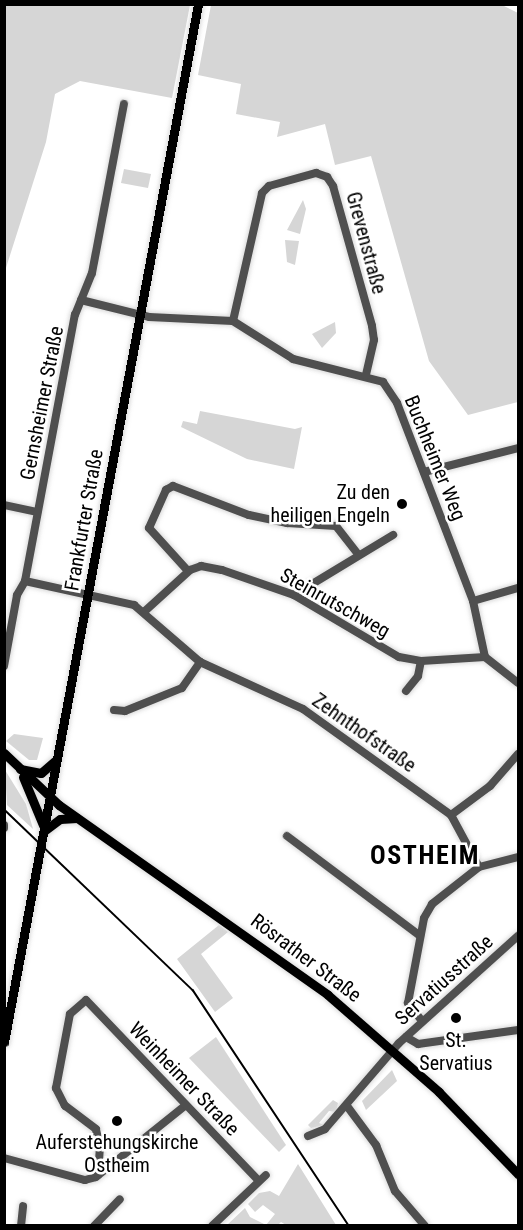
<!DOCTYPE html>
<meta charset="utf-8">
<style>
body{margin:0}
#map{position:relative;width:523px;height:1230px;overflow:hidden;background:#fff;font-family:"Roboto Condensed",sans-serif}
div>[style]{position:absolute}
.green>*{inset:0;background:#d6d6d6}
.roads{filter:drop-shadow(0 0 2px #dbdbdb) drop-shadow(0 0 2px #dbdbdb)}
.minor>*{height:8px;margin:-4px;padding:0 4px;transform-origin:4px;border-radius:4px;background:#4f4f4f}
.major>*{height:9px;margin:-4.5px;padding:0 4.5px;transform-origin:4.5px;border-radius:4.5px;background:#000}
.tram>*{height:1.5px;margin:-0.75px;padding:0 0.75px;transform-origin:0.75px;border-radius:0.75px;background:#000}
.dots>*{width:16px;height:16px;translate:-50% -50%;box-sizing:border-box;border:3px solid #fff;border-radius:50%}
span{translate:-50% -50%;white-space:nowrap;text-align:center;line-height:1.15;-webkit-text-stroke:5px #fff;paint-order:stroke}
.street-label{font-size:20px;color:#000}
.poi-label{font-size:20px;color:#000}
.right{translate:-100% -50%;text-align:right}
.district-label{font-size:26px;color:#000;font-weight:700;letter-spacing:1.5px}
.frame{position:absolute;inset:0;border:6px solid #000;pointer-events:none}
</style>
<div id="map">
<div class="green">
<div style="clip-path:polygon(457px 4px,502px 5px,518px 13px,518px 402px,468px 415px,429px 361px,371px 156px,335px 165px,325px 124px,277px 137px,280px 122px,236px 114px,241px 84px,198px 75px,211px 5px)"></div>
<div style="clip-path:polygon(4px 5px,190px 5px,172px 98px,80px 81px,55px 94px,46px 142px,5px 271px)"></div>
<div style="clip-path:polygon(124px 169px,151px 174px,148px 188px,121px 183px)"></div>
<div style="clip-path:polygon(303px 200px,306px 209px,300px 234px,287px 230px)"></div>
<div style="clip-path:polygon(285px 240px,299px 241px,295px 265px,287px 262px)"></div>
<div style="clip-path:polygon(335px 322px,336px 333px,322px 348px,312px 334px)"></div>
<div style="clip-path:polygon(200px 411px,295px 429px,302px 427px,294px 469px,247px 459px,181px 427px,183px 421px,197px 424px)"></div>
<div style="clip-path:polygon(14px 734px,43px 738px,37px 760px,29px 760px,6px 741px)"></div>
<div style="clip-path:polygon(5px 770px,26px 804px,33px 829px,7px 805px)"></div>
<div style="clip-path:polygon(219px 925px,228px 932px,201px 954px,233px 998px,215px 1012px,177px 959px)"></div>
<div style="clip-path:polygon(216px 1037px,286px 1145px,279px 1152px,189px 1058px)"></div>
<div style="clip-path:polygon(392px 1070px,397px 1081px,366px 1110px,362px 1101px)"></div>
<div style="clip-path:polygon(333px 1100px,338px 1103px,336px 1112px,329px 1111px,319px 1123px,324px 1125px,311px 1128px,308px 1125px)"></div>
<div style="clip-path:polygon(298px 1164px,336px 1225px,286px 1225px,281px 1222px,278px 1225px,227px 1225px,245px 1208px,250px 1217px,266px 1225px,275px 1214px,263px 1205px,255px 1212px,248px 1204px,259px 1193px,270px 1191px,279px 1196px)"></div>
</div>
<div class="roads">
<div class="minor">
<div style="left:81px;top:300px;width:70px;rotate:14deg"></div>
<div style="left:149px;top:317px;width:84px;rotate:2.7deg"></div>
<div style="left:233px;top:321px;width:71px;rotate:32.3deg"></div>
<div style="left:293px;top:359px;width:93px;rotate:14.3deg"></div>
<div style="left:383px;top:382px;width:25px;rotate:56deg"></div>
<div style="left:397px;top:403px;width:212px;rotate:69deg"></div>
<div style="left:473px;top:601px;width:57px;rotate:77.9deg"></div>
<div style="left:233px;top:321px;width:131px;rotate:-77.2deg"></div>
<div style="left:262px;top:193px;width:10px;rotate:-45deg"></div>
<div style="left:269px;top:186px;width:49px;rotate:-15.5deg"></div>
<div style="left:316px;top:173px;width:12px;rotate:20deg"></div>
<div style="left:327px;top:177px;width:11px;rotate:56deg"></div>
<div style="left:333px;top:186px;width:145px;rotate:74.4deg"></div>
<div style="left:372px;top:326px;width:14px;rotate:82deg"></div>
<div style="left:374px;top:340px;width:36px;rotate:103deg"></div>
<div style="left:424px;top:472px;width:97px;rotate:-14.3deg"></div>
<div style="left:4px;top:505px;width:34px;rotate:12deg"></div>
<div style="left:188px;top:571px;width:58px;rotate:-132.2deg"></div>
<div style="left:149px;top:528px;width:42px;rotate:-65.9deg"></div>
<div style="left:166px;top:490px;width:8px;rotate:-30deg"></div>
<div style="left:173px;top:486px;width:81px;rotate:20.9deg"></div>
<div style="left:249px;top:515px;width:39px;rotate:12deg"></div>
<div style="left:287px;top:523px;width:49px;rotate:3.5deg"></div>
<div style="left:336px;top:526px;width:36px;rotate:52deg"></div>
<div style="left:25px;top:581px;width:112px;rotate:12.4deg"></div>
<div style="left:134px;top:605px;width:87px;rotate:40.8deg"></div>
<div style="left:200px;top:662px;width:113px;rotate:24.5deg"></div>
<div style="left:303px;top:709px;width:182px;rotate:35.6deg"></div>
<div style="left:451px;top:815px;width:59px;rotate:61.7deg"></div>
<div style="left:294px;top:595px;width:116px;rotate:-31.2deg"></div>
<div style="left:473px;top:601px;width:47px;rotate:-16.1deg"></div>
<div style="left:145px;top:611px;width:61px;rotate:-42.3deg"></div>
<div style="left:190px;top:570px;width:12px;rotate:-20deg"></div>
<div style="left:201px;top:566px;width:21px;rotate:11deg"></div>
<div style="left:222px;top:570px;width:76px;rotate:19.1deg"></div>
<div style="left:294px;top:595px;width:122px;rotate:30.6deg"></div>
<div style="left:399px;top:657px;width:22px;rotate:10deg"></div>
<div style="left:421px;top:661px;width:64px;rotate:-3.6deg"></div>
<div style="left:485px;top:657px;width:42px;rotate:38.2deg"></div>
<div style="left:4px;top:666px;width:72px;rotate:-79.6deg"></div>
<div style="left:17px;top:595px;width:16px;rotate:-60deg"></div>
<div style="left:25px;top:581px;width:271px;rotate:-79.4deg"></div>
<div style="left:75px;top:315px;width:45px;rotate:-68deg"></div>
<div style="left:92px;top:273px;width:172px;rotate:-79.3deg"></div>
<div style="left:406px;top:691px;width:19px;rotate:-51deg"></div>
<div style="left:418px;top:676px;width:15px;rotate:-79deg"></div>
<div style="left:114px;top:710px;width:11px;rotate:5deg"></div>
<div style="left:125px;top:711px;width:61px;rotate:-22deg"></div>
<div style="left:182px;top:688px;width:32px;rotate:-55deg"></div>
<div style="left:451px;top:815px;width:49px;rotate:-36.6deg"></div>
<div style="left:490px;top:786px;width:43px;rotate:-48.8deg"></div>
<div style="left:4px;top:825px;width:3px;rotate:90deg"></div>
<div style="left:287px;top:836px;width:166px;rotate:36.9deg"></div>
<div style="left:422px;top:1021px;width:23px;rotate:-128deg"></div>
<div style="left:408px;top:1003px;width:86px;rotate:-79.3deg"></div>
<div style="left:424px;top:918px;width:16px;rotate:-60deg"></div>
<div style="left:432px;top:904px;width:60px;rotate:-38.2deg"></div>
<div style="left:479px;top:867px;width:40px;rotate:-14.4deg"></div>
<div style="left:406px;top:1037px;width:14px;rotate:30deg"></div>
<div style="left:418px;top:1044px;width:101px;rotate:-8deg"></div>
<div style="left:347px;top:1106px;width:49px;rotate:53.4deg"></div>
<div style="left:376px;top:1145px;width:50px;rotate:67.6deg"></div>
<div style="left:395px;top:1191px;width:46px;rotate:49.4deg"></div>
<div style="left:308px;top:1136px;width:18px;rotate:-22deg"></div>
<div style="left:325px;top:1129px;width:113px;rotate:-49.3deg"></div>
<div style="left:399px;top:1043px;width:160px;rotate:-42deg"></div>
<div style="left:4px;top:1158px;width:84px;rotate:15.2deg"></div>
<div style="left:85px;top:1180px;width:11px;rotate:-15deg"></div>
<div style="left:96px;top:1177px;width:115px;rotate:-38.7deg"></div>
<div style="left:98px;top:1175px;width:28px;rotate:-86deg"></div>
<div style="left:100px;top:1147px;width:18px;rotate:-103deg"></div>
<div style="left:96px;top:1129px;width:39px;rotate:-143deg"></div>
<div style="left:65px;top:1106px;width:20px;rotate:-117deg"></div>
<div style="left:56px;top:1088px;width:75px;rotate:-79.3deg"></div>
<div style="left:70px;top:1014px;width:21px;rotate:-41deg"></div>
<div style="left:86px;top:1000px;width:250px;rotate:46.3deg"></div>
<div style="left:21px;top:1226px;width:20px;rotate:-84deg"></div>
<div style="left:94px;top:1226px;width:37px;rotate:-46deg"></div>
<div style="left:212px;top:1226px;width:74px;rotate:-43.4deg"></div>
</div>
<div class="major">
<div style="left:4px;top:753px;width:76px;rotate:43.4deg"></div>
<div style="left:59px;top:805px;width:329px;rotate:35.2deg"></div>
<div style="left:328px;top:995px;width:147px;rotate:41.1deg"></div>
<div style="left:439px;top:1092px;width:114px;rotate:46.1deg"></div>
<div style="left:20px;top:769px;width:21px;rotate:11deg"></div>
<div style="left:41px;top:773px;width:18px;rotate:-41deg"></div>
<div style="left:23px;top:777px;width:52px;rotate:67.4deg"></div>
<div style="left:44px;top:831px;width:20px;rotate:-37deg"></div>
<div style="left:60px;top:819px;width:17px;rotate:-3deg"></div>
<div style="left:4px;top:1042px;width:1056px;rotate:-79.41deg"></div>
</div>
</div>
<div class="tram">
<div style="left:4px;top:809px;width:262px;rotate:43.8deg"></div>
<div style="left:193px;top:990px;width:283px;rotate:56.5deg"></div>
</div>
<div class="dots">
<div style="left:402px;top:504px;background:#000"></div>
<div style="left:456px;top:1018px;background:#000"></div>
<div style="left:117px;top:1121px;background:#000"></div>
</div>
<div class="street-label">
<span style="left:366px;top:243px;rotate:75deg">Grevenstraße</span>
<span style="left:42px;top:403px;rotate:-79deg">Gernsheimer Straße</span>
<span style="left:435px;top:458px;rotate:68deg">Buchheimer Weg</span>
<span style="left:84px;top:520px;rotate:-80deg">Frankfurter Straße</span>
<span style="left:335px;top:603px;rotate:29deg">Steinrutschweg</span>
<span style="left:364px;top:733px;rotate:35deg">Zehnthofstraße</span>
<span style="left:306px;top:958px;rotate:37deg">Rösrather Straße</span>
<span style="left:444px;top:980px;rotate:-42deg">Servatiusstraße</span>
<span style="left:184px;top:1079px;rotate:46deg">Weinheimer Straße</span>
</div>
<div class="poi-label">
<span class="right" style="left:390px;top:504px">Zu den<br>heiligen Engeln</span>
<span style="left:456px;top:1052px">St.<br>Servatius</span>
<span style="left:117px;top:1154px">Auferstehungskirche<br>Ostheim</span>
</div>
<div class="district-label">
<span style="left:425px;top:856px">OSTHEIM</span>
</div>
<div class="frame"></div>
</div>
